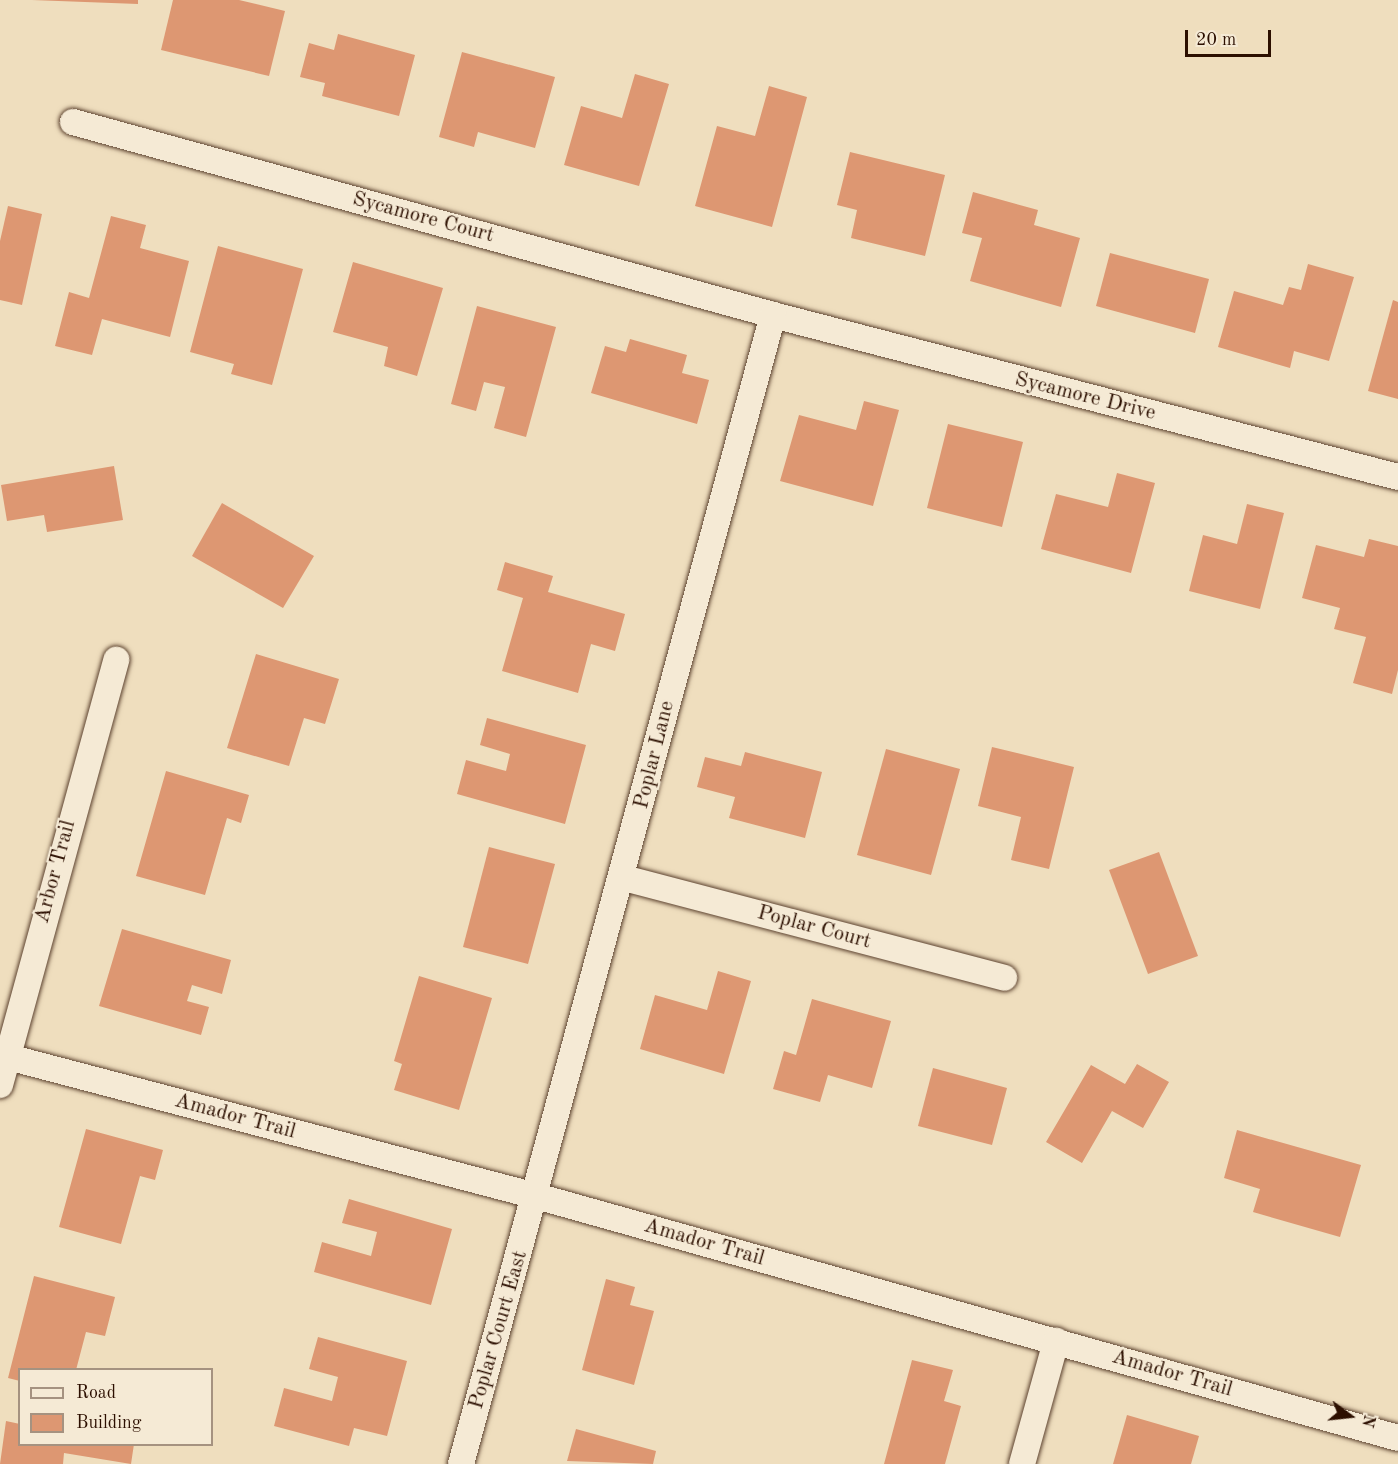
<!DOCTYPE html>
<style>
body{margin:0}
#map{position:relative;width:1398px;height:1464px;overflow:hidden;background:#efdebe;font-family:"Old Standard TT",serif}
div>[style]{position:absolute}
.building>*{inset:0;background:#dd9772}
.roads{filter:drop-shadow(0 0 2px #5d4330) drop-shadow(0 0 2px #5d4330)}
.street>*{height:26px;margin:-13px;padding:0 13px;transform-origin:13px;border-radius:13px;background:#f5ead5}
span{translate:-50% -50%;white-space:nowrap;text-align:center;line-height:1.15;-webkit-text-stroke:4.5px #f5ead5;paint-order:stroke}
.street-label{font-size:21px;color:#2c0f00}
.legend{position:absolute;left:18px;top:1368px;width:195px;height:78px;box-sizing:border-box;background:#f5ead5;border:2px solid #a59280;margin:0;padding:8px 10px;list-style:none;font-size:18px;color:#2c0f00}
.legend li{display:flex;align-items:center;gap:12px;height:30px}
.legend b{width:30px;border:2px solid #a59280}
.north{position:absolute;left:1320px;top:1386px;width:60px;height:60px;-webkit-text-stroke:4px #f5ead5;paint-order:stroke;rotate:105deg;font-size:16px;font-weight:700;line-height:24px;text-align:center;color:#2c0f00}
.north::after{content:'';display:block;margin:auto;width:21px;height:27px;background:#2c0f00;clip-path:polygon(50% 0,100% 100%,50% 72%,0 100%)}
.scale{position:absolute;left:1185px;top:30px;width:86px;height:27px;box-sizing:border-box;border:3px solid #2c0f00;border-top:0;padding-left:8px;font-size:18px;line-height:21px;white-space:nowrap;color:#2c0f00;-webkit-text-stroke:4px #f5ead5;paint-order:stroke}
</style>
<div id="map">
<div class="building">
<div style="clip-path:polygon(32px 0,138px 0,138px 4px)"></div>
<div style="clip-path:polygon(173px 0,239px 0,285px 11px,269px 76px,161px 50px)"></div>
<div style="clip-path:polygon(338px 34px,415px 55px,399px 116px,322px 96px,325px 83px,300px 77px,309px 43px,334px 50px)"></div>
<div style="clip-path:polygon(462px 52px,555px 77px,535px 148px,478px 132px,474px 147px,439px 137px)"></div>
<div style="clip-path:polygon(635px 74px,669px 84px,639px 186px,564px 165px,581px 106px,622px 118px)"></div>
<div style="clip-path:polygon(769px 86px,807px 97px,772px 227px,695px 206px,717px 126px,755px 136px)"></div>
<div style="clip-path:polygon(850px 152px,945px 175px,925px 256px,851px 238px,857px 210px,837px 205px)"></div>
<div style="clip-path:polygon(973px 192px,1038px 210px,1034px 225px,1080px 238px,1061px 307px,970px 281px,982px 238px,962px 233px)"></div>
<div style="clip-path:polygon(8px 206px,42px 214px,22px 305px,0 300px,0 241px)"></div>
<div style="clip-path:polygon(111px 216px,146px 225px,140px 248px,189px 261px,170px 337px,102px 319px,92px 355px,55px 346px,69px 292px,89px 298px)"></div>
<div style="clip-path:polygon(218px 246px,303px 269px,272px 385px,231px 374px,234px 364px,190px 352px)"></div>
<div style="clip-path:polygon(1110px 253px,1209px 279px,1195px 333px,1096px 306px)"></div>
<div style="clip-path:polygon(353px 262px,443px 288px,417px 376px,384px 366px,388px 347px,333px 332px)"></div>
<div style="clip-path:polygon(1308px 264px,1354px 277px,1329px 361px,1294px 351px,1290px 368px,1218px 347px,1234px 291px,1283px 305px,1289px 287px,1301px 290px)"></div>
<div style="clip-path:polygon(1393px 300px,1398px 302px,1398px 399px,1368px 391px)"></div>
<div style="clip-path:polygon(477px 306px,556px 327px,526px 437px,494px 428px,505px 387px,484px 382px,476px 411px,451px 404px)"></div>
<div style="clip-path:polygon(630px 339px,687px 355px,682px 373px,709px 380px,697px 424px,591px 393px,605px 346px,626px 352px)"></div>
<div style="clip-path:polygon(864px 401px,899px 410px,873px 506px,780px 481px,799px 415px,856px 430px)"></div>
<div style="clip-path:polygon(948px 424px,1023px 442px,1002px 527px,927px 508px)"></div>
<div style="clip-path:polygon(114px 466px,123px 520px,47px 532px,44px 515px,7px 521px,1px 485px)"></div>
<div style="clip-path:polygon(1117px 473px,1155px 483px,1131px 573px,1041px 549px,1056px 494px,1108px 507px)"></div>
<div style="clip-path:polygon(222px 503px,314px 556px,283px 608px,192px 556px)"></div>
<div style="clip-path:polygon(1247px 504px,1284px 513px,1260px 609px,1189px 591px,1203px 535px,1237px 544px)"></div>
<div style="clip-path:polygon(1369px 539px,1398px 546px,1398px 670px,1392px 694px,1353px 683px,1366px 637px,1334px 629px,1340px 608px,1302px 598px,1316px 545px,1364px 557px)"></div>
<div style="clip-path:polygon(505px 562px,553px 576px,548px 592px,625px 614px,615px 651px,591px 644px,578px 693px,502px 671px,523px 598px,497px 590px)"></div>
<div style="clip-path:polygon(256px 654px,339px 679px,325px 724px,304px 718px,289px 766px,227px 748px)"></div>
<div style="clip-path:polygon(487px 718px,586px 745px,565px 824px,457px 794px,466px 760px,506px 771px,510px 754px,480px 745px)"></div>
<div style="clip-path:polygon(992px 747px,1074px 767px,1049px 869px,1011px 860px,1021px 817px,978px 806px)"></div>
<div style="clip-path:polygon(886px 749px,960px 769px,931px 875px,857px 855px)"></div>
<div style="clip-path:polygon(745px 752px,822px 772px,805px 838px,729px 818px,735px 797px,697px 787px,705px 757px,741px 766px)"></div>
<div style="clip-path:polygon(166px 771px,249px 795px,241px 823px,227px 818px,205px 895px,136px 876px)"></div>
<div style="clip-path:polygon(489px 847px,555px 864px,528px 964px,463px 947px)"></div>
<div style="clip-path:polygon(1159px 852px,1198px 956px,1148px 974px,1109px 870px)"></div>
<div style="clip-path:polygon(122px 929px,231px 960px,222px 994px,192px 985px,187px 1001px,209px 1007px,201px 1035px,99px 1006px)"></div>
<div style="clip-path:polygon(718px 971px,751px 981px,724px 1074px,640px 1049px,655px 995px,707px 1010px)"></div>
<div style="clip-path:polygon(419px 976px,492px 998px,459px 1110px,394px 1090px,402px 1064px,394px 1061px)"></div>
<div style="clip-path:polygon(812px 999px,891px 1021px,872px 1088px,828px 1075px,820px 1102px,773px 1089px,784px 1051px,796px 1055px)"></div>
<div style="clip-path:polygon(1137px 1064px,1169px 1082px,1143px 1128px,1112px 1111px,1082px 1163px,1046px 1142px,1091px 1065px,1125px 1084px)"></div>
<div style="clip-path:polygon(933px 1068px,1007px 1088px,992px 1145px,918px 1126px)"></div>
<div style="clip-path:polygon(86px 1129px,163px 1150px,155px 1180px,140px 1176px,121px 1244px,59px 1227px)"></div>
<div style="clip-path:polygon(1237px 1130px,1361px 1165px,1340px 1237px,1253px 1212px,1260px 1189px,1224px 1178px)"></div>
<div style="clip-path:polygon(349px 1199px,452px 1229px,431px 1305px,314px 1272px,322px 1242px,371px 1256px,377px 1232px,342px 1223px)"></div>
<div style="clip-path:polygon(34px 1276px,115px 1297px,105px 1336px,86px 1332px,76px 1370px,20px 1370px,20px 1381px,8px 1378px)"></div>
<div style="clip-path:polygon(606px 1279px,635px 1287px,630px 1305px,654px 1311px,634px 1385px,582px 1370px)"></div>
<div style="clip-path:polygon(318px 1337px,407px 1361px,387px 1436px,354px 1428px,349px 1446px,274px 1426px,284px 1388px,332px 1401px,338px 1377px,309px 1369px)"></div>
<div style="clip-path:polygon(912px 1360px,953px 1370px,944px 1401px,961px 1406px,945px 1464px,884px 1464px)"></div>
<div style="clip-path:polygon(1127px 1415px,1199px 1436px,1191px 1464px,1113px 1464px)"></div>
<div style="clip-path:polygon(6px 1421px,20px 1424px,20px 1444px,134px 1444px,131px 1464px,64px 1453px,63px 1464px,0 1464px)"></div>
<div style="clip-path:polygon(576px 1429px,656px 1451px,653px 1464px,567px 1461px)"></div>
</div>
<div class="roads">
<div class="street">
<div style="left:73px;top:122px;width:726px;rotate:15.41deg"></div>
<div style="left:773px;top:315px;width:646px;rotate:14.53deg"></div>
<div style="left:624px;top:878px;width:393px;rotate:14.7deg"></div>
<div style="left:8px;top:1057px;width:546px;rotate:14.75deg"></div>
<div style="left:536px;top:1196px;width:895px;rotate:15.68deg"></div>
<div style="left:0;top:1085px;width:441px;rotate:-74.7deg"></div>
<div style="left:461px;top:1464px;width:1191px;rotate:-74.81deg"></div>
<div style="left:1022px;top:1464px;width:128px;rotate:-74.5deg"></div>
</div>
</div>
<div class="street-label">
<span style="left:423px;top:218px;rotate:15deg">Sycamore Court</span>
<span style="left:1085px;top:397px;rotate:14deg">Sycamore Drive</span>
<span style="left:655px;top:755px;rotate:-76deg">Poplar Lane</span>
<span style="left:56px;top:872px;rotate:-75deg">Arbor Trail</span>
<span style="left:814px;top:928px;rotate:15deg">Poplar Court</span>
<span style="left:235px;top:1117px;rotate:15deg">Amador Trail</span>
<span style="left:704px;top:1243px;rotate:16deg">Amador Trail</span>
<span style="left:499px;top:1330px;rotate:-74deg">Poplar Court East</span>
<span style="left:1172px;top:1374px;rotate:16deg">Amador Trail</span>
</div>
<ul class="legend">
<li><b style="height:8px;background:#f5ead5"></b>Road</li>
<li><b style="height:16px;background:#dd9772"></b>Building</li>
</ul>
<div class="north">N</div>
<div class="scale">20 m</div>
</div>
